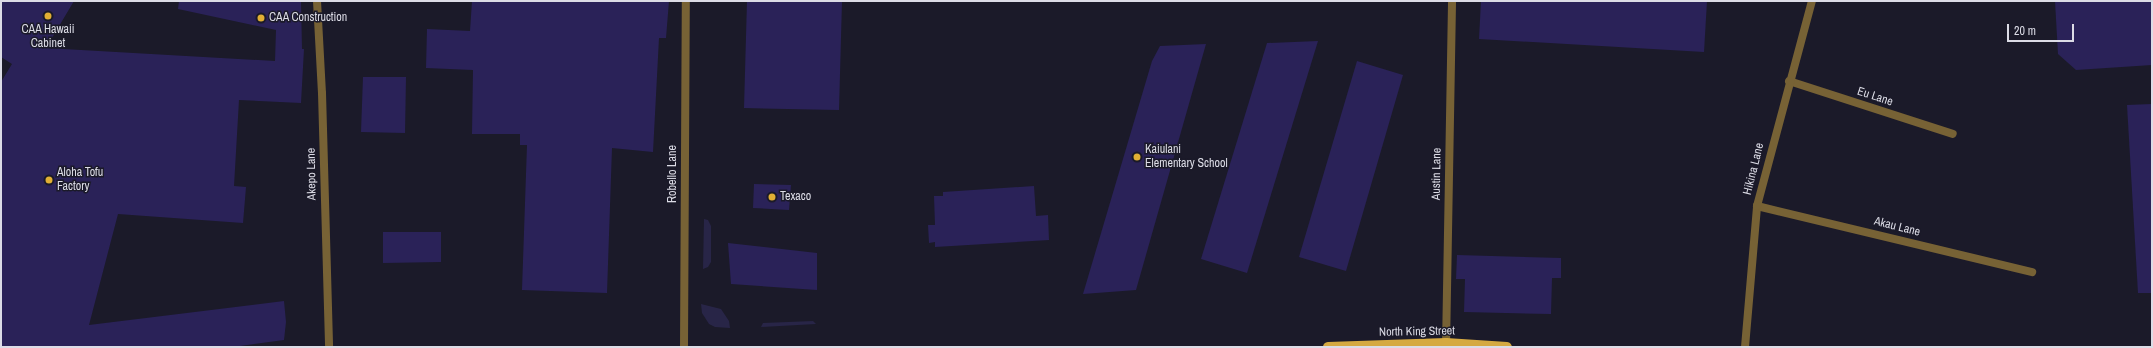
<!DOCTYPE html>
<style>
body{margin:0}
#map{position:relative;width:2153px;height:348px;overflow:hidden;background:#1b1a29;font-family:"Archivo Narrow",sans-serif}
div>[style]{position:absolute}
.green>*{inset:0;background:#282547}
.building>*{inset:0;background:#2a2258}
.street>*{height:8px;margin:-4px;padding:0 4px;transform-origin:4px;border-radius:4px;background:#776235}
.primary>*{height:10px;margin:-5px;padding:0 5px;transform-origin:5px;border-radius:5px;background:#d5a941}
.dots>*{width:11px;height:11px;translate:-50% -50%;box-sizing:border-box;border:2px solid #1b1a29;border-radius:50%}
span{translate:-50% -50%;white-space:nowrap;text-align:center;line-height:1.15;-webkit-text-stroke:3px #1b1a29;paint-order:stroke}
.poi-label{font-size:12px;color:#dcdce6}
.left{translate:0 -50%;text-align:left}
.street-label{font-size:12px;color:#dcdce6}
.frame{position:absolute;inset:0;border:2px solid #dcdce6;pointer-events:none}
.scale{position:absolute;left:2007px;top:24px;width:67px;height:18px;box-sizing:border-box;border:2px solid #dcdce6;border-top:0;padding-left:5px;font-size:12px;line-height:14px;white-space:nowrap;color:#dcdce6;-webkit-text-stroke:3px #1b1a29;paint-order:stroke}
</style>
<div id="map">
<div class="green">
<div style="clip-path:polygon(704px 219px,708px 220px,711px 226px,711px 262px,708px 267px,703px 269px)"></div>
<div style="clip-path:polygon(701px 304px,721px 309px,729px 321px,730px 328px,715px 327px,709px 324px,702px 313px)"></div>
<div style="clip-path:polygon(813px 321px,816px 324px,761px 327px,763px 323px)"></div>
</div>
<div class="building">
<div style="clip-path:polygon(1px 1px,74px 1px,46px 48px,275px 61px,276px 30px,178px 9px,179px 1px,301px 1px,302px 49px,304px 49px,301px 103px,239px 100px,234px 186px,246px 187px,243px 223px,118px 214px,89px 325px,284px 301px,286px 322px,284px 340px,233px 347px,1px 347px,1px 82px,12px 64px,1px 57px)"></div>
<div style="clip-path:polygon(472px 1px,669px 1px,666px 38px,659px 38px,653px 152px,612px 148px,607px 293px,522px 290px,527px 145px,520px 145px,520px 134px,472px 134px,473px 70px,426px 68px,427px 29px,470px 31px)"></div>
<div style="clip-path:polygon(747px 1px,842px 1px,839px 110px,744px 108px)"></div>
<div style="clip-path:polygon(1481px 1px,1707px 1px,1704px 52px,1479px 39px)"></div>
<div style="clip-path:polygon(2055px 1px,2152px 1px,2152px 65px,2076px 70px,2058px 54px)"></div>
<div style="clip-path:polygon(1318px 41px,1247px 273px,1201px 259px,1267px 43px)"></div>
<div style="clip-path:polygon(1206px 44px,1136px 290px,1083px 294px,1152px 61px,1160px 46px)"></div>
<div style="clip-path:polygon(1357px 61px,1403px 75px,1346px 271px,1299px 257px)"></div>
<div style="clip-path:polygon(363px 77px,406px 77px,405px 133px,361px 132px)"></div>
<div style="clip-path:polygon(2152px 104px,2152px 293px,2138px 293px,2127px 105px)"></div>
<div style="clip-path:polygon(754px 184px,791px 185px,789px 210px,753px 208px)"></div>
<div style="clip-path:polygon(1034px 186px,1036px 216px,1048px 215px,1049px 240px,935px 247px,935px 242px,929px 243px,928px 225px,935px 225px,934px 196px,943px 196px,943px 192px)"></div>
<div style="clip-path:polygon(383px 232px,441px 232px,441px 262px,383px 263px)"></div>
<div style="clip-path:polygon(728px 243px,817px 253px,817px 290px,731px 284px)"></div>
<div style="clip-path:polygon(1457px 255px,1561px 258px,1561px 278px,1552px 278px,1551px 314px,1464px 312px,1465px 279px,1456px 279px)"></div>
</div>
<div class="street">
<div style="left:317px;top:1px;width:92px;rotate:86.9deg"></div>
<div style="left:322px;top:93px;width:254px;rotate:88.4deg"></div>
<div style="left:1789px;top:81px;width:172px;rotate:17.9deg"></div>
<div style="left:1757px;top:206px;width:283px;rotate:13.5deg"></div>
<div style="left:684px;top:347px;width:346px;rotate:-89.7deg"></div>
<div style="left:1446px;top:347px;width:346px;rotate:-89deg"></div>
<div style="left:1745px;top:347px;width:142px;rotate:-85.1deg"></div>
<div style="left:1757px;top:206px;width:212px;rotate:-75deg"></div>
</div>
<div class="primary">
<div style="left:1328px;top:347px;width:118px;rotate:-1.9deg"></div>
<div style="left:1446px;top:343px;width:61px;rotate:3.8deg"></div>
</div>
<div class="dots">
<div style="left:48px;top:16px;background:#e1af34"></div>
<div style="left:261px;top:18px;background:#e1af34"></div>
<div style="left:1137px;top:157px;background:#e1af34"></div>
<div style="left:49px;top:180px;background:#e1af34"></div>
<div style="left:772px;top:197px;background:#e1af34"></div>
</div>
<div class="poi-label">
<span class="left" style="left:269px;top:18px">CAA Construction</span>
<span style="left:48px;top:37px">CAA Hawaii<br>Cabinet</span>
<span class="left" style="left:1145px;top:157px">Kaiulani<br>Elementary School</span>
<span class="left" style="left:57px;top:180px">Aloha Tofu<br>Factory</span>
<span class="left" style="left:780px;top:197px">Texaco</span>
</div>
<div class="street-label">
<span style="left:1875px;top:97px;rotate:18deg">Eu Lane</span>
<span style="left:1754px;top:169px;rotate:-76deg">Hikina Lane</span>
<span style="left:312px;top:174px;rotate:-91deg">Akepo Lane</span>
<span style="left:673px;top:174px;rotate:-90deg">Robello Lane</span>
<span style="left:1437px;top:174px;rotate:-89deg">Austin Lane</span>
<span style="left:1897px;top:227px;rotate:14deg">Akau Lane</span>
<span style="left:1417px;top:332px;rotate:-1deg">North King Street</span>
</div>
<div class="frame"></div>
<div class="scale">20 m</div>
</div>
